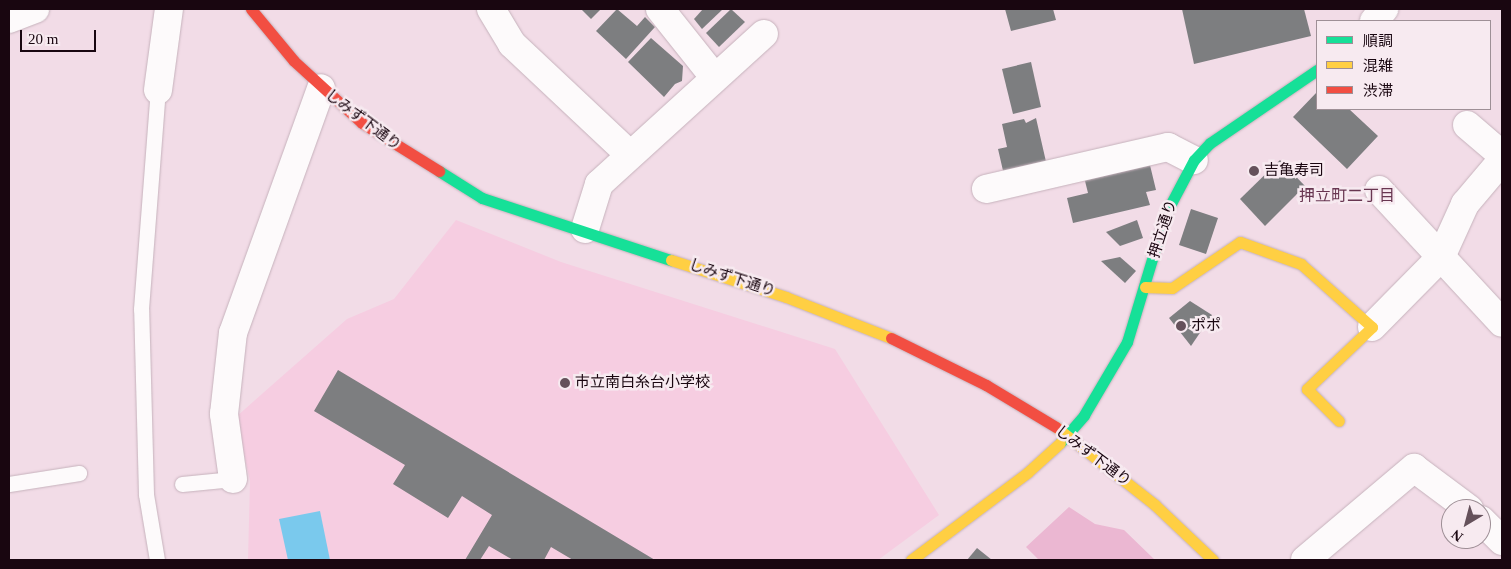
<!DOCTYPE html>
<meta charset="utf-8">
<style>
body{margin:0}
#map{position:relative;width:1511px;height:569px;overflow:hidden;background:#f2dce7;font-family:"Times New Roman","Noto Sans JP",serif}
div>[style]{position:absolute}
.built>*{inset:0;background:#f6cde1}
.green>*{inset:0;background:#ebb7d2}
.water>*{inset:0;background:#7ac9ed}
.building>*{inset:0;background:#7d7e80}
.roads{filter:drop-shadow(0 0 1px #c6b2bc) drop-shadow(0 0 1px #c6b2bc)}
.lane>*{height:15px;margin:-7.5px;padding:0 7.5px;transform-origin:7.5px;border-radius:7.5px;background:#fdfafb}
.street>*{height:28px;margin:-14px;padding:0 14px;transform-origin:14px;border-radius:14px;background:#fdfafb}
.fast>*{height:11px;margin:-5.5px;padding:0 5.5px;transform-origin:5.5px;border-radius:5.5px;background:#16e098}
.slow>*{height:11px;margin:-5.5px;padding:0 5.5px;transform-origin:5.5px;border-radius:5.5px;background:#ffcf43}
.jam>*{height:11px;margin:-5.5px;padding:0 5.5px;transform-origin:5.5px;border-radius:5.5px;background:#f24e42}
.dots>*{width:14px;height:14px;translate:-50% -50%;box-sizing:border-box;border:2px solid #f7eaf0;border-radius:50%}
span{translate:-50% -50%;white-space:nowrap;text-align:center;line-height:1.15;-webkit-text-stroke:5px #f7eaf0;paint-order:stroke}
.street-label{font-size:15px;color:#190610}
.poi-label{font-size:15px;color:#190610}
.left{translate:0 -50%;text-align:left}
.neighbourhood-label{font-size:16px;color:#683651}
.frame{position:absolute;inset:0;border:10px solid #190610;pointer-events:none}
.legend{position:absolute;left:1316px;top:20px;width:175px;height:90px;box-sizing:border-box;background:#f7eaf0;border:1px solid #9e8f96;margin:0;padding:6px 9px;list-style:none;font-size:15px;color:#190610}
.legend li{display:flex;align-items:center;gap:10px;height:25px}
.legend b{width:25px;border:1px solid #9e8f96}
.north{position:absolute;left:1441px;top:499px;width:50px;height:50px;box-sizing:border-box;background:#f7eaf0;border:1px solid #9e8f96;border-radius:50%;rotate:217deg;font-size:14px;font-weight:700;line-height:20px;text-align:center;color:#190610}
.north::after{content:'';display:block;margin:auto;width:18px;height:22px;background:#65515b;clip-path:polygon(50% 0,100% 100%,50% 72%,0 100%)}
.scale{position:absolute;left:20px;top:30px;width:76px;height:22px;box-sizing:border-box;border:2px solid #190610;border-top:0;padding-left:6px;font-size:15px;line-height:18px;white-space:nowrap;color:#190610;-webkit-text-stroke:4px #f7eaf0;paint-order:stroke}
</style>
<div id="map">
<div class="built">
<div style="clip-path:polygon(456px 220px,561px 262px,835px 349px,939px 515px,878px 560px,248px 560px,250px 481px,236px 417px,347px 319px,394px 299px)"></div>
</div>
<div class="green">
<div style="clip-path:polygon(1069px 507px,1095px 524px,1124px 530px,1155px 560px,1039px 560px,1026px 547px)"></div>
</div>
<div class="water">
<div style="clip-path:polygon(320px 511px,330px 560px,288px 560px,279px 519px)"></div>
</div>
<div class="building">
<div style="clip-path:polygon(581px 9px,601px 9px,591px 19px)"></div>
<div style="clip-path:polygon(617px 9px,637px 26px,645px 17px,655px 27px,626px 59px,596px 31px)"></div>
<div style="clip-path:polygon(703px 9px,723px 9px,702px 29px,694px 19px)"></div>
<div style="clip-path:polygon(731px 9px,745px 22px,719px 47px,706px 33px)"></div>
<div style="clip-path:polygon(1005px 9px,1053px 9px,1056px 20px,1011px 31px)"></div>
<div style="clip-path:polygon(1182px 9px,1304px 9px,1311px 36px,1194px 64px)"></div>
<div style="clip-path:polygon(651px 38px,683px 66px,682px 81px,675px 84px,664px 97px,628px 62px)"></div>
<div style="clip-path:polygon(1031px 62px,1041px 107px,1013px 114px,1002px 69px)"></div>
<div style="clip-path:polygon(1317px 92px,1317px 109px,1349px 109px,1378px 136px,1347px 169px,1293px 117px)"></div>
<div style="clip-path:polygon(1036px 118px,1047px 166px,1004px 175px,998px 149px,1007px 147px,1002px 124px,1024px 119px,1026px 123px)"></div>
<div style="clip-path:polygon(1280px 160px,1305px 186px,1265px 226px,1240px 199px)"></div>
<div style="clip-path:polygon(1149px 161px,1156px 190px,1146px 192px,1150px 205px,1073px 223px,1067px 198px,1088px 193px,1084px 177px)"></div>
<div style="clip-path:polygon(1191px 209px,1218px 218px,1206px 254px,1179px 245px)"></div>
<div style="clip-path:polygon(1137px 220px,1143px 238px,1120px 246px,1106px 232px)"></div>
<div style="clip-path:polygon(1120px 257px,1136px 271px,1125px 283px,1101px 261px)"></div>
<div style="clip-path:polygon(1190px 301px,1212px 315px,1191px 346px,1169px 318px)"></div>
<div style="clip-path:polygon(338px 370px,655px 560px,573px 560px,551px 547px,544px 560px,513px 560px,489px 546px,480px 560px,465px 560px,492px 515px,462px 496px,448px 518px,393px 484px,405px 465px,314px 411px)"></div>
<div style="clip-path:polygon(977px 548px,992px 560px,967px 560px)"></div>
</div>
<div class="roads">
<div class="lane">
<div style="left:9px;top:484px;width:71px;rotate:-8.9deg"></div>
<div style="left:182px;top:484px;width:51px;rotate:-5.6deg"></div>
<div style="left:157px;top:560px;width:67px;rotate:-99.5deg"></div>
<div style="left:146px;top:494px;width:185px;rotate:-91.5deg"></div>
<div style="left:141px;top:309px;width:220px;rotate:-85.6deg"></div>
</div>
<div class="street">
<div style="left:491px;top:9px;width:41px;rotate:59deg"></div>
<div style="left:512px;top:44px;width:161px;rotate:43.2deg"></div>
<div style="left:660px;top:9px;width:87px;rotate:51.5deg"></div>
<div style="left:9px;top:19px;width:28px;rotate:-21deg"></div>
<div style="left:1374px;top:21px;width:16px;rotate:-50deg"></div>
<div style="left:158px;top:90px;width:82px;rotate:-82.3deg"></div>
<div style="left:1467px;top:125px;width:46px;rotate:40.6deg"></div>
<div style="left:986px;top:189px;width:187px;rotate:-13deg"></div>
<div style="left:1168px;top:147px;width:29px;rotate:27deg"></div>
<div style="left:1379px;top:190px;width:181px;rotate:47.2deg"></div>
<div style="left:585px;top:229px;width:47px;rotate:-72.7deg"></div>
<div style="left:599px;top:184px;width:223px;rotate:-42.3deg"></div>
<div style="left:1372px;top:327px;width:98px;rotate:-45.4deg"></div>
<div style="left:1441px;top:257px;width:58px;rotate:-65.6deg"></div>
<div style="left:1465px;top:204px;width:57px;rotate:-49.9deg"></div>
<div style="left:233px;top:479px;width:66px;rotate:-97.9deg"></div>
<div style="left:224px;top:414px;width:81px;rotate:-83.7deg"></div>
<div style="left:233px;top:333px;width:260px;rotate:-70.2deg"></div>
<div style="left:1481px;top:520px;width:30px;rotate:45deg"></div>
<div style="left:1305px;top:560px;width:143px;rotate:-40.2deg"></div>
<div style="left:1414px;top:468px;width:69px;rotate:36.7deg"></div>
</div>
<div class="fast">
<div style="left:439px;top:171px;width:51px;rotate:32.1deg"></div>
<div style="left:482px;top:198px;width:199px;rotate:18.2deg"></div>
<div style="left:1060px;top:443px;width:37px;rotate:-49deg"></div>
<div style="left:1084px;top:415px;width:85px;rotate:-59.5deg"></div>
<div style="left:1127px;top:342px;width:135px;rotate:-73.2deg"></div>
<div style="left:1166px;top:213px;width:60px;rotate:-62.2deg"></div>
<div style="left:1194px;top:160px;width:23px;rotate:-47deg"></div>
<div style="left:1210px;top:143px;width:130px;rotate:-34.3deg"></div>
</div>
<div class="slow">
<div style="left:671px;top:260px;width:121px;rotate:17.8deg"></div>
<div style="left:786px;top:297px;width:113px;rotate:21.3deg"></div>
<div style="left:1145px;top:287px;width:27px;rotate:2deg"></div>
<div style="left:1172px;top:288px;width:82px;rotate:-34.1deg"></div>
<div style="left:1240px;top:242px;width:65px;rotate:19.8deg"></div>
<div style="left:1301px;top:264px;width:95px;rotate:41.6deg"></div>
<div style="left:1372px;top:327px;width:90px;rotate:136.4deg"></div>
<div style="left:1307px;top:389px;width:45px;rotate:45deg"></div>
<div style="left:1056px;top:427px;width:126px;rotate:38.2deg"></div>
<div style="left:1155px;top:505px;width:80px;rotate:43.5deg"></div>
<div style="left:911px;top:560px;width:146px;rotate:-36.9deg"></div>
<div style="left:1028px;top:472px;width:43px;rotate:-42.2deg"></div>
</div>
<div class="jam">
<div style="left:251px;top:9px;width:67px;rotate:50.4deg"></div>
<div style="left:294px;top:61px;width:92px;rotate:42.4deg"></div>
<div style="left:362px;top:123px;width:91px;rotate:31.9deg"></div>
<div style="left:891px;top:338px;width:106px;rotate:26.3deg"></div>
<div style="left:986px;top:385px;width:82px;rotate:31deg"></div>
</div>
</div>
<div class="dots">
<div style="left:1254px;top:171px;background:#65515b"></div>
<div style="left:1181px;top:326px;background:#65515b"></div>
<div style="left:565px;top:383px;background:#65515b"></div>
</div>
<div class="street-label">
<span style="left:363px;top:120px;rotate:37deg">しみず下通り</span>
<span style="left:1163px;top:229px;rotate:-72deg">押立通り</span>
<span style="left:732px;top:278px;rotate:18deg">しみず下通り</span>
<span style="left:1093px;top:456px;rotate:37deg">しみず下通り</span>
</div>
<div class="poi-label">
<span class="left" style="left:1264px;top:171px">吉亀寿司</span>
<span class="left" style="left:1191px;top:326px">ポポ</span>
<span class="left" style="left:575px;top:383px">市立南白糸台小学校</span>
</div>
<div class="neighbourhood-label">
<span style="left:1347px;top:196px">押立町二丁目</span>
</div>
<div class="frame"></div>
<ul class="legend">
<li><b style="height:6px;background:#16e098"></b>順調</li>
<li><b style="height:6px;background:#ffcf43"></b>混雑</li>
<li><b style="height:6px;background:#f24e42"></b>渋滞</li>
</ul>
<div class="north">N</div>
<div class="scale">20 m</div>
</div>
